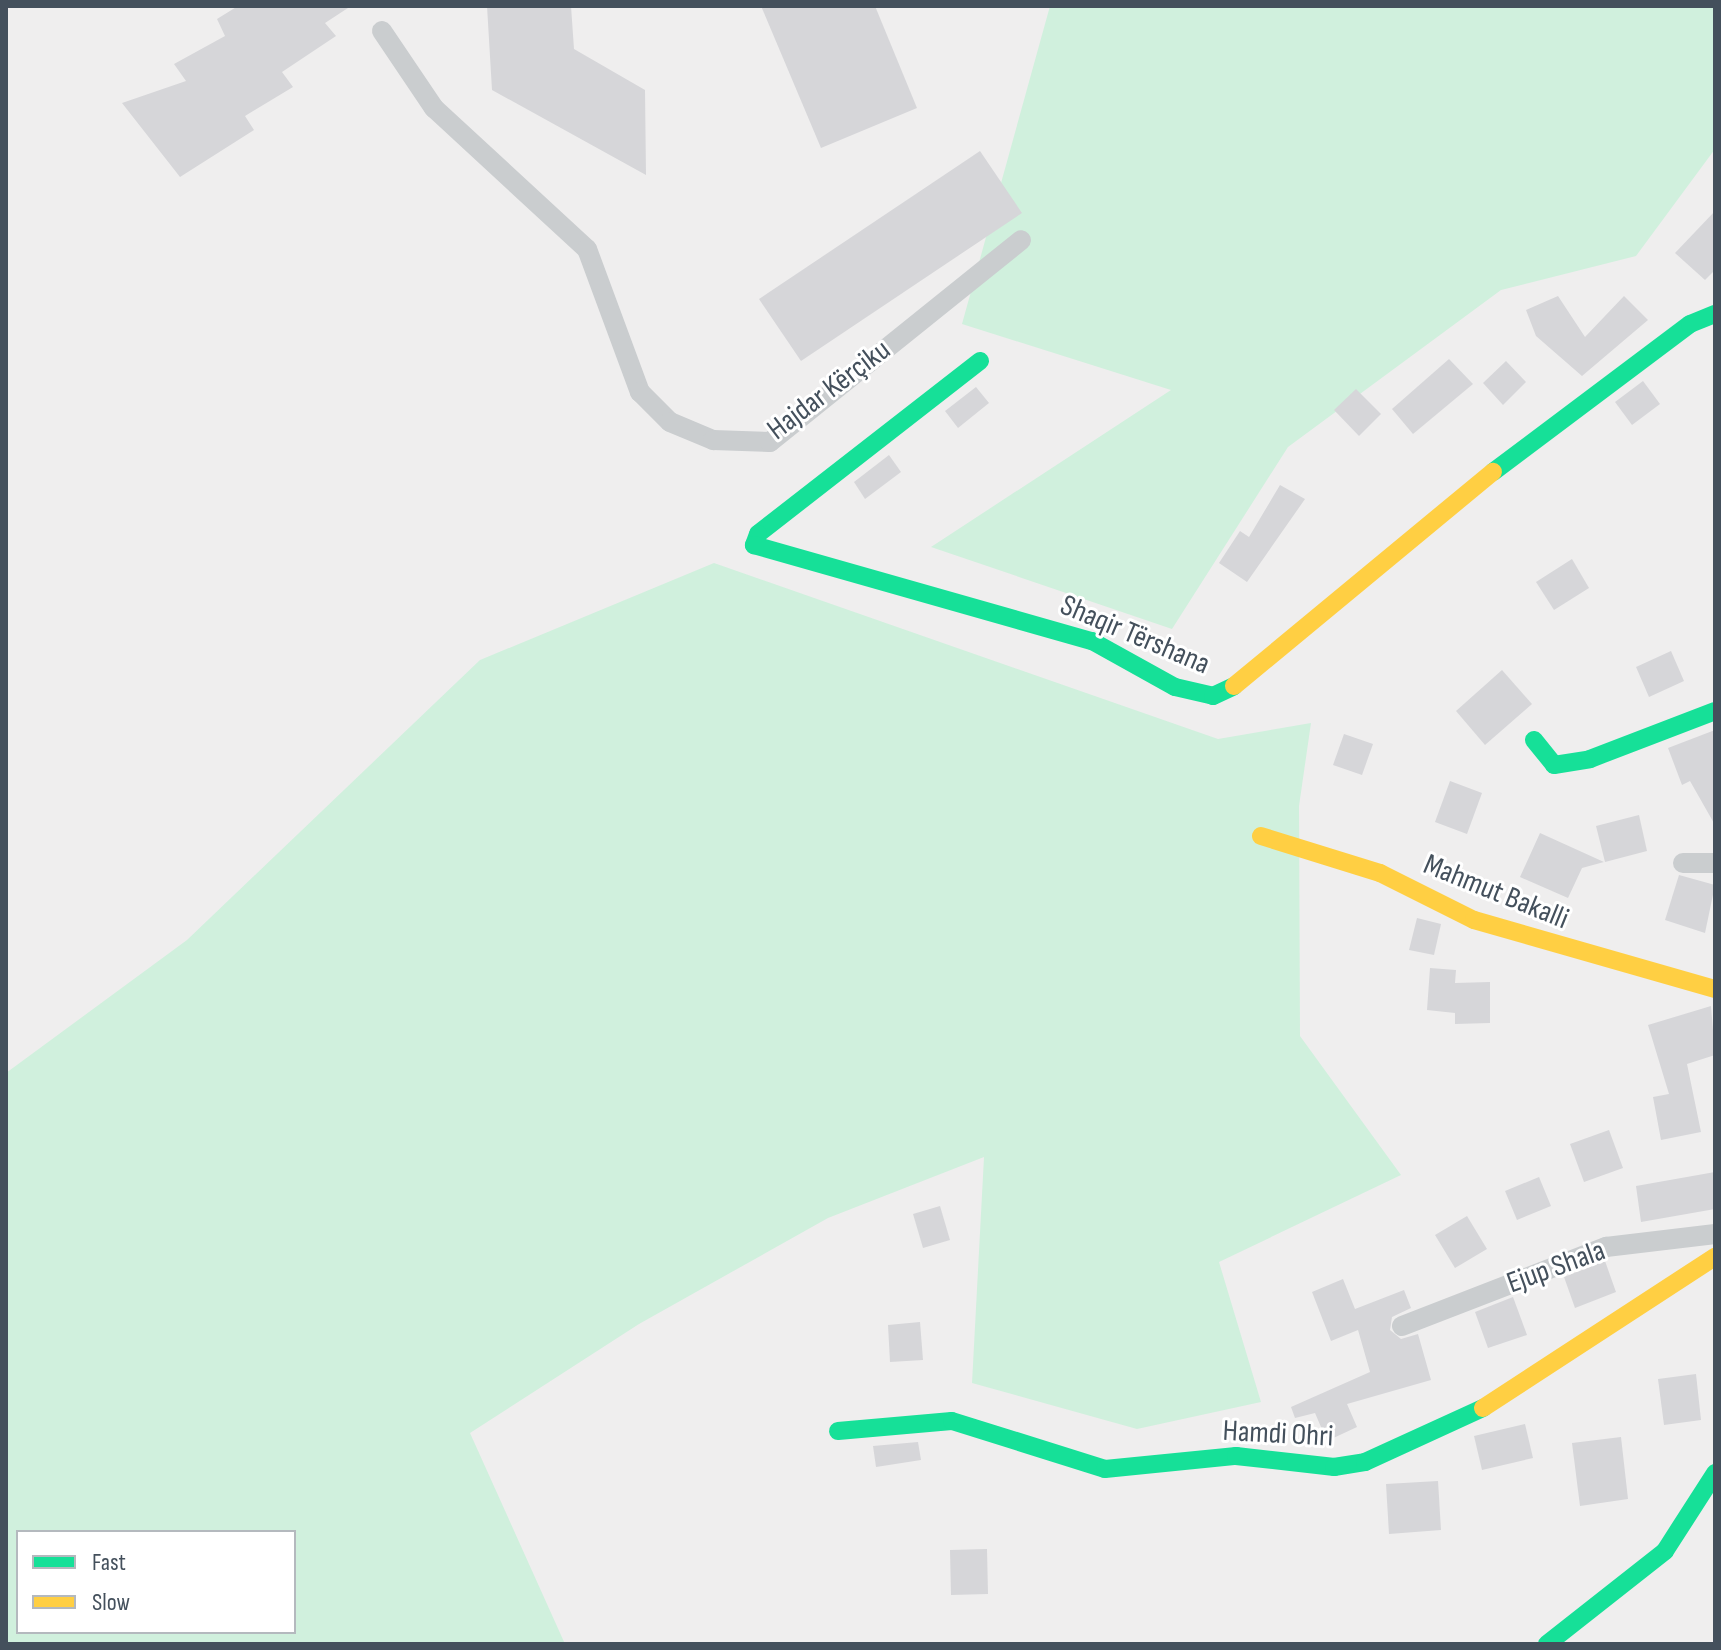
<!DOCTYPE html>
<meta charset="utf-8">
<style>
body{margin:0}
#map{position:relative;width:1721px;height:1650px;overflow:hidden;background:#efeeee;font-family:"Sofia Sans Condensed",sans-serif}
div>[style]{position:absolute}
.green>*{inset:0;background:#d0f0dd}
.building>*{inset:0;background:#d6d6d9}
.street>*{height:20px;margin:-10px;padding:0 10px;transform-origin:10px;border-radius:10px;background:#cacdcf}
.fast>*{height:18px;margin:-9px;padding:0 9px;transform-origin:9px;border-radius:9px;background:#16e098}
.slow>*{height:18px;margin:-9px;padding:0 9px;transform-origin:9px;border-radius:9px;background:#ffcf43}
span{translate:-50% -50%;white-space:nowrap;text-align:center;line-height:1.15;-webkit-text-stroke:6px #fff;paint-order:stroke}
.street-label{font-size:30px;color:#44505c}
.frame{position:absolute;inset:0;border:8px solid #44505c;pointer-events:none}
.legend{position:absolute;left:16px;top:1530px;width:280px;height:104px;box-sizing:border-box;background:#fff;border:2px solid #b4b9be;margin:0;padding:10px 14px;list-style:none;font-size:24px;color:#44505c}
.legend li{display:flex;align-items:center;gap:16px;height:40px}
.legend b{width:40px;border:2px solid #b4b9be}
</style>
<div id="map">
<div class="green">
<div style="clip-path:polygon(1050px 6px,1715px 6px,1715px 149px,1636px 256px,1501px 290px,1288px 447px,1172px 629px,931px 547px,1171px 390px,962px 324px)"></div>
<div style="clip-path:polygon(evenodd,714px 563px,1218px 739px,1311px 723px,1299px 806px,1300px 1036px,1401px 1175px,1219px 1262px,1261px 1402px,1137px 1429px,972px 1383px,984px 1157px,828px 1218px,639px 1324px,470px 1433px,565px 1644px,6px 1644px,6px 1073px,187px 940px,480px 660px,714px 563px,18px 1532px,294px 1532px,294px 1632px,18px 1632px,18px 1532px)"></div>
</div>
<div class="building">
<div style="clip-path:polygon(238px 6px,351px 6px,325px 23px,336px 36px,282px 72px,293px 87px,245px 116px,254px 130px,180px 177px,122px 103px,186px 81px,174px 64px,225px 36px,217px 19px)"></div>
<div style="clip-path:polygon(487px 6px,571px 6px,574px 49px,645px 90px,646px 175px,492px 90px)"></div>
<div style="clip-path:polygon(761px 6px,875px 6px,917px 108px,821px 148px)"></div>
<div style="clip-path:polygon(980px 151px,1022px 213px,801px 361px,759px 299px)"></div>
<div style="clip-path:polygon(1715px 211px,1715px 270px,1705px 280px,1675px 253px)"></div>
<div style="clip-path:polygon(1558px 296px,1585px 337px,1624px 296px,1648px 320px,1582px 376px,1536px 336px,1526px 310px)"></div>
<div style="clip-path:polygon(1449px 359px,1473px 384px,1413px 434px,1392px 409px)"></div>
<div style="clip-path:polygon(1506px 361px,1526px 382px,1503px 405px,1483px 383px)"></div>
<div style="clip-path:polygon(1643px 381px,1660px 404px,1632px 425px,1615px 402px)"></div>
<div style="clip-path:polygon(976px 387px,989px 403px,958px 428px,945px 411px)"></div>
<div style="clip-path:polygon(1356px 389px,1381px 414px,1359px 436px,1334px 410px)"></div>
<div style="clip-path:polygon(889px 455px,901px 472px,865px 499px,854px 482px)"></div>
<div style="clip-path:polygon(1280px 485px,1305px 499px,1247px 582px,1219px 563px,1240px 531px,1249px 537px)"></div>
<div style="clip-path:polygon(1572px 559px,1589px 588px,1554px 610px,1536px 582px)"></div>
<div style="clip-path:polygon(1671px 651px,1684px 681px,1649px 697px,1636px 667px)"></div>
<div style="clip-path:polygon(1502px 670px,1532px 704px,1485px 745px,1456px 711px)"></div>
<div style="clip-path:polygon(1715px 730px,1715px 825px,1690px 781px,1682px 785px,1668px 748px)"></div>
<div style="clip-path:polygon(1344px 734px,1373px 744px,1362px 775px,1333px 765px)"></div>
<div style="clip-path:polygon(1450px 781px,1482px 793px,1467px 834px,1435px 822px)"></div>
<div style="clip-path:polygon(1639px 815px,1647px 851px,1605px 862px,1596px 826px)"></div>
<div style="clip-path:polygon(1540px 833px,1604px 862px,1582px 868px,1568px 898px,1520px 877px)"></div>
<div style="clip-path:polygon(1679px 875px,1715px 885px,1705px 933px,1665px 920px)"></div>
<div style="clip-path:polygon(1417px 918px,1441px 924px,1434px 955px,1409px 950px)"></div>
<div style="clip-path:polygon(1430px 968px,1456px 970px,1455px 983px,1490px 982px,1490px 1023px,1455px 1024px,1455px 1013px,1427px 1010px)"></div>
<div style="clip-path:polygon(1711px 1006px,1715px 1055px,1687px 1064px,1701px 1132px,1661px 1140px,1653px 1097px,1669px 1094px,1648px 1025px)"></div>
<div style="clip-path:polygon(1609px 1130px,1623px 1168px,1584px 1182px,1570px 1144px)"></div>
<div style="clip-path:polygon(1715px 1172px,1715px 1209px,1641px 1222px,1636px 1186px)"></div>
<div style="clip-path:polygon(1539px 1177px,1551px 1206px,1517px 1220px,1505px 1191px)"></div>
<div style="clip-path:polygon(940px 1206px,950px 1240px,923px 1248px,913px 1214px)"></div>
<div style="clip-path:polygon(1467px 1216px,1487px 1249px,1455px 1268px,1435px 1235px)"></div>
<div style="clip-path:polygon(1605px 1261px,1616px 1292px,1575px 1308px,1564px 1277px)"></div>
<div style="clip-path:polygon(1343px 1279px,1355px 1309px,1404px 1290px,1411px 1308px,1392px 1317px,1390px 1330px,1401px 1339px,1418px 1334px,1431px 1380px,1347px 1404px,1357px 1427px,1327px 1441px,1315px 1413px,1295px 1418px,1291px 1407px,1370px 1372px,1358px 1330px,1331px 1341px,1312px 1292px)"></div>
<div style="clip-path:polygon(1513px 1297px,1527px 1335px,1488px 1348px,1475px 1312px)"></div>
<div style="clip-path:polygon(920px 1322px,923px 1360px,890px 1362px,888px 1325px)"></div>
<div style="clip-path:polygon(1696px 1374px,1701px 1420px,1664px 1425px,1658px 1379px)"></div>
<div style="clip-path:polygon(1525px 1424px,1533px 1458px,1482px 1470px,1474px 1436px)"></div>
<div style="clip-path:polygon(1621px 1437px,1628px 1499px,1580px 1506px,1572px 1443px)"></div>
<div style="clip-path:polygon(918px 1442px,921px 1460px,876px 1467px,873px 1446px)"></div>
<div style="clip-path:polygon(1438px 1481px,1441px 1530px,1389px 1534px,1386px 1484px)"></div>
<div style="clip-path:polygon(987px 1549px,988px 1594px,951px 1595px,950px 1550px)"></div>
</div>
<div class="street">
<div style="left:382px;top:31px;width:93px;rotate:56deg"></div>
<div style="left:434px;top:108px;width:208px;rotate:42.7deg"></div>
<div style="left:587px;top:249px;width:153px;rotate:69.7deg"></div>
<div style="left:640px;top:392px;width:42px;rotate:45deg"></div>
<div style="left:670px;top:422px;width:47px;rotate:22.7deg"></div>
<div style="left:713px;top:440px;width:57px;rotate:2deg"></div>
<div style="left:770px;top:442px;width:322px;rotate:-38.8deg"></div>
<div style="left:1683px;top:863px;width:32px"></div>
<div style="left:1402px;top:1326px;width:219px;rotate:-21.2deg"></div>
<div style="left:1606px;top:1247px;width:110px;rotate:-6.8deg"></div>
</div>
<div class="fast">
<div style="left:980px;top:361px;width:281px;rotate:142.1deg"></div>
<div style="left:758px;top:534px;width:12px;rotate:110deg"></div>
<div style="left:754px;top:545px;width:351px;rotate:15.9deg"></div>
<div style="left:1092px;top:641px;width:95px;rotate:29deg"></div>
<div style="left:1175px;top:687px;width:39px;rotate:13deg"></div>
<div style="left:1213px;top:696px;width:23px;rotate:-25deg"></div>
<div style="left:1493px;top:472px;width:246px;rotate:-36.9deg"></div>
<div style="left:1690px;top:324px;width:27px;rotate:-22deg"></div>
<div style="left:1534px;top:740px;width:32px;rotate:51deg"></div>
<div style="left:1554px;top:765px;width:36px;rotate:-9deg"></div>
<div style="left:1590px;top:759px;width:134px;rotate:-21deg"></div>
<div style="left:838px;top:1431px;width:114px;rotate:-5deg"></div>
<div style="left:952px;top:1421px;width:160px;rotate:17.4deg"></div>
<div style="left:1105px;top:1469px;width:132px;rotate:-5.7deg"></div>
<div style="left:1236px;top:1456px;width:99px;rotate:6.4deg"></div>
<div style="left:1334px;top:1467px;width:31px;rotate:-9deg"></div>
<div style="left:1365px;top:1462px;width:130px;rotate:-24.6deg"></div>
<div style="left:1547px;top:1644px;width:150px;rotate:-38.2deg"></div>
<div style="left:1665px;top:1551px;width:93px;rotate:-57.3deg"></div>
</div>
<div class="slow">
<div style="left:1234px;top:686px;width:336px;rotate:-39.6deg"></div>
<div style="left:1261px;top:836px;width:125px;rotate:17.3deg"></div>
<div style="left:1380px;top:873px;width:105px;rotate:26.6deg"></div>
<div style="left:1474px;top:920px;width:251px;rotate:16deg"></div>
<div style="left:1483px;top:1408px;width:277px;rotate:-33.1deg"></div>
</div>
<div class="street-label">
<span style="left:829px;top:390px;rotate:-37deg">Hajdar Kërçiku</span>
<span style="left:1135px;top:635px;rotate:23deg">Shaqir Tërshana</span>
<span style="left:1496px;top:892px;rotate:22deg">Mahmut Bakalli</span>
<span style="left:1556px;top:1267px;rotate:-20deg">Ejup Shala</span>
<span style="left:1278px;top:1434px;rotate:3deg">Hamdi Ohri</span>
</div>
<div class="frame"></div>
<ul class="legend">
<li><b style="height:10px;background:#16e098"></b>Fast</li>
<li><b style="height:10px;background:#ffcf43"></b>Slow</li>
</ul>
</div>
